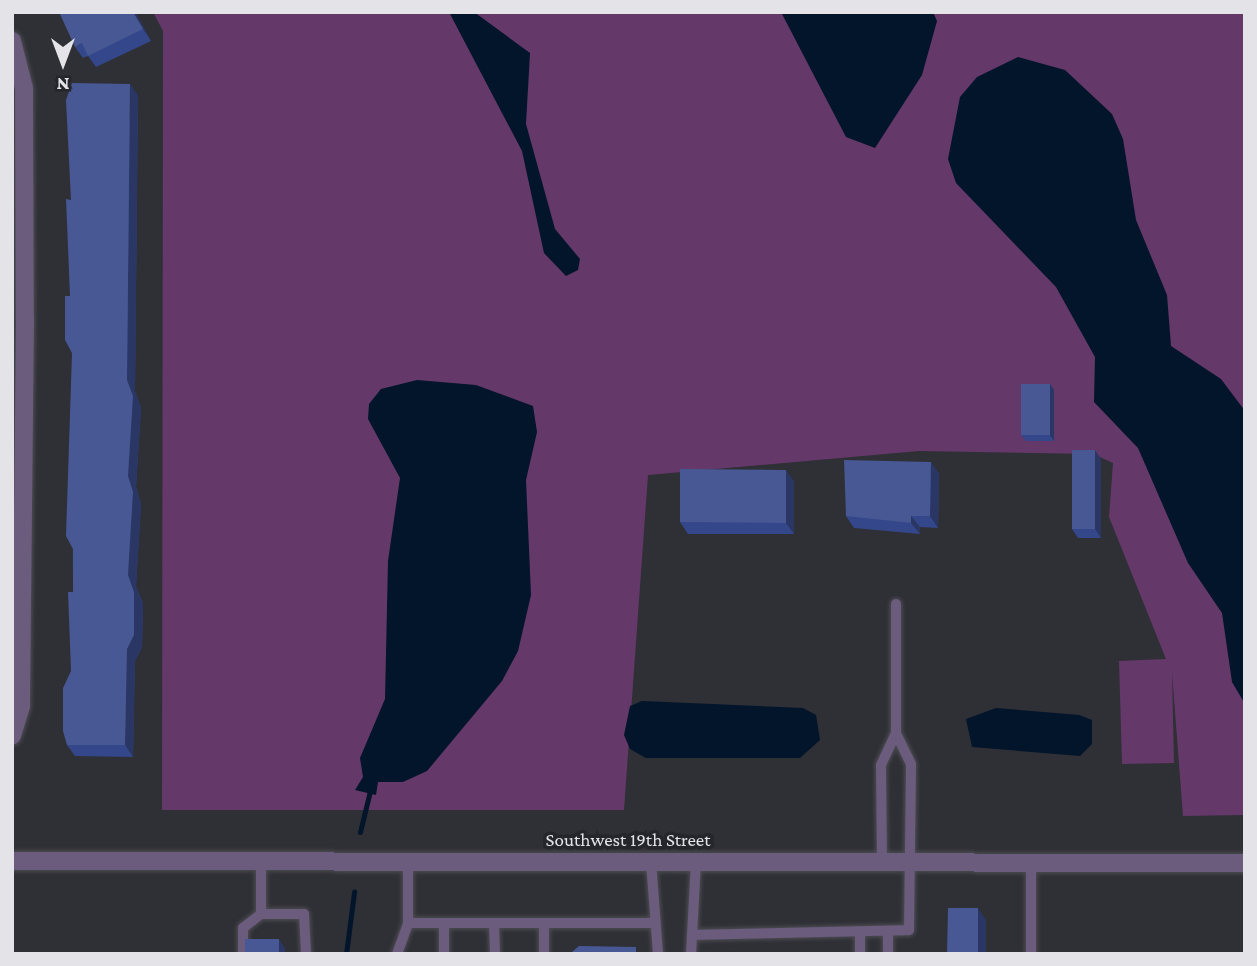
<!DOCTYPE html>
<style>
body{margin:0}
#map{position:relative;width:1257px;height:966px;overflow:hidden;background:#2f2f36;font-family:"Crimson Pro",serif}
div>[style]{position:absolute}
.green>*{inset:0;background:#643869}
.water>*{inset:0;background:#02152a}
.stream>*{height:5px;margin:-2.5px;padding:0 2.5px;transform-origin:2.5px;border-radius:2.5px;background:#02152a}
.roads{filter:drop-shadow(0 0 2px #4c4c52) drop-shadow(0 0 2px #4c4c52)}
.service>*{height:10px;margin:-5px;padding:0 5px;transform-origin:5px;border-radius:5px;background:#6b5b7d}
.minor>*{height:18px;margin:-9px;padding:0 9px;transform-origin:9px;border-radius:9px;background:#6b5b7d}
.tertiary>*{height:18px;margin:-9px;padding:0 9px;transform-origin:9px;border-radius:9px;background:#6b5b7d}
.wall>*{inset:0;background:#34478a}
.shaded-wall>*{inset:0;background:#2a3664}
.building>*{inset:0;background:#475894}
span{translate:-50% -50%;white-space:nowrap;text-align:center;line-height:1.15;-webkit-text-stroke:7px #25252c;paint-order:stroke}
.street-label{font-size:19px;color:#e4e4e8}
.frame{position:absolute;inset:0;border:14px solid #e4e4e8;pointer-events:none}
.north{position:absolute;left:28px;top:28px;width:70px;height:70px;-webkit-text-stroke:5px #25252c;paint-order:stroke;rotate:180deg;font-size:19px;font-weight:700;line-height:28px;text-align:center;color:#e4e4e8}
.north::after{content:'';display:block;margin:auto;width:24px;height:32px;background:#e4e4e8;clip-path:polygon(50% 0,100% 100%,50% 72%,0 100%)}
</style>
<div id="map">
<div class="green">
<div style="clip-path:polygon(153px 12px,1245px 12px,1245px 815px,1183px 816px,1172px 673px,1174px 763px,1122px 764px,1119px 661px,1166px 659px,1109px 517px,1113px 463px,1093px 454px,919px 451px,648px 475px,624px 810px,162px 810px,163px 31px)"></div>
</div>
<div class="water">
<div style="clip-path:polygon(449px 12px,474px 12px,530px 53px,526px 124px,555px 229px,580px 259px,578px 270px,566px 276px,544px 253px,522px 151px)"></div>
<div style="clip-path:polygon(781px 12px,933px 12px,937px 21px,922px 75px,875px 148px,846px 137px)"></div>
<div style="clip-path:polygon(1018px 57px,1065px 70px,1112px 114px,1123px 139px,1136px 220px,1167px 295px,1171px 346px,1221px 379px,1245px 411px,1245px 704px,1232px 682px,1222px 613px,1188px 563px,1138px 448px,1094px 402px,1095px 357px,1056px 287px,956px 183px,948px 159px,960px 97px,977px 77px)"></div>
<div style="clip-path:polygon(417px 380px,476px 385px,533px 406px,537px 432px,526px 480px,531px 595px,518px 651px,502px 681px,427px 771px,403px 782px,378px 782px,376px 795px,355px 790px,363px 777px,360px 758px,385px 699px,388px 561px,400px 478px,368px 419px,369px 404px,381px 389px)"></div>
<div style="clip-path:polygon(642px 701px,803px 708px,816px 715px,820px 740px,800px 758px,646px 758px,630px 749px,624px 735px,630px 706px)"></div>
<div style="clip-path:polygon(996px 708px,1079px 715px,1092px 720px,1092px 744px,1080px 756px,972px 747px,966px 719px)"></div>
</div>
<div class="stream">
<div style="left:360px;top:832px;width:42px;rotate:-76.3deg"></div>
<div style="left:346px;top:954px;width:63px;rotate:-82.6deg"></div>
</div>
<div class="roads">
<div class="service">
<div style="left:261px;top:861px;width:53px;rotate:90deg"></div>
<div style="left:408px;top:861px;width:62px;rotate:90deg"></div>
<div style="left:408px;top:923px;width:245px"></div>
<div style="left:651px;top:861px;width:93px;rotate:85.7deg"></div>
<div style="left:882px;top:862px;width:97px;rotate:-90.6deg"></div>
<div style="left:881px;top:765px;width:35px;rotate:-65deg"></div>
<div style="left:896px;top:733px;width:129px;rotate:-90deg"></div>
<div style="left:1031px;top:863px;width:91px;rotate:90deg"></div>
<div style="left:444px;top:924px;width:30px;rotate:90deg"></div>
<div style="left:494px;top:924px;width:30px;rotate:88deg"></div>
<div style="left:860px;top:934px;width:20px;rotate:90deg"></div>
<div style="left:694px;top:935px;width:215px;rotate:-1.3deg"></div>
<div style="left:909px;top:930px;width:166px;rotate:-89.3deg"></div>
<div style="left:911px;top:764px;width:34px;rotate:-116deg"></div>
<div style="left:243px;top:954px;width:26px;rotate:-90deg"></div>
<div style="left:243px;top:928px;width:23px;rotate:-38deg"></div>
<div style="left:261px;top:914px;width:43px"></div>
<div style="left:304px;top:914px;width:40px;rotate:87.1deg"></div>
<div style="left:397px;top:954px;width:33px;rotate:-70deg"></div>
<div style="left:544px;top:954px;width:30px;rotate:-90deg"></div>
<div style="left:691px;top:954px;width:93px;rotate:-86.9deg"></div>
<div style="left:888px;top:954px;width:21px;rotate:-90deg"></div>
</div>
<div class="minor">
<div style="left:12px;top:41px;width:49px;rotate:75.7deg"></div>
<div style="left:24px;top:88px;width:231px;rotate:89.8deg"></div>
<div style="left:25px;top:319px;width:387px;rotate:90.6deg"></div>
<div style="left:21px;top:706px;width:31px;rotate:107deg"></div>
</div>
<div class="tertiary">
<div style="left:12px;top:861px;width:1233px;rotate:0.09deg"></div>
</div>
</div>
<div class="wall">
<div style="clip-path:polygon(135px 12px,151px 41px,96px 67px,88px 56px,83px 58px,75px 47px)"></div>
<div style="clip-path:polygon(138px 95px,135px 391px,141px 408px,136px 487px,141px 504px,136px 587px,143px 603px,142px 647px,135px 661px,133px 757px,75px 756px,67px 745px,71px 671px,73px 592px,72px 353px,70px 296px)"></div>
<div style="clip-path:polygon(1050px 384px,1054px 390px,1054px 441px,1026px 441px,1021px 435px)"></div>
<div style="clip-path:polygon(1101px 459px,1101px 538px,1078px 538px,1072px 529px)"></div>
<div style="clip-path:polygon(939px 473px,938px 528px,920px 527px,920px 534px,854px 528px,846px 516px)"></div>
<div style="clip-path:polygon(794px 481px,794px 534px,688px 534px,680px 522px)"></div>
</div>
<div class="shaded-wall">
<div style="clip-path:polygon(133px 12px,135px 12px,151px 41px,143px 29px)"></div>
<div style="clip-path:polygon(130px 84px,138px 95px,135px 391px,141px 408px,136px 487px,141px 504px,136px 587px,143px 603px,142px 647px,135px 661px,133px 757px,125px 745px,128px 476px,127px 380px)"></div>
<div style="clip-path:polygon(1050px 384px,1054px 390px,1054px 441px,1050px 435px)"></div>
<div style="clip-path:polygon(1095px 450px,1101px 459px,1101px 538px,1095px 529px)"></div>
<div style="clip-path:polygon(931px 462px,939px 473px,938px 528px,930px 516px)"></div>
<div style="clip-path:polygon(786px 470px,794px 481px,794px 534px,786px 523px)"></div>
<div style="clip-path:polygon(911px 516px,920px 527px,920px 534px,911px 523px)"></div>
<div style="clip-path:polygon(978px 908px,986px 920px,986px 954px,978px 954px)"></div>
<div style="clip-path:polygon(279px 939px,285px 948px,285px 954px,279px 954px)"></div>
</div>
<div class="building">
<div style="clip-path:polygon(59px 12px,133px 12px,143px 29px,88px 56px,82px 43px,75px 47px)"></div>
<div style="clip-path:polygon(72px 83px,130px 84px,127px 380px,133px 396px,128px 476px,133px 492px,128px 575px,134px 592px,134px 635px,127px 649px,125px 745px,67px 745px,63px 731px,63px 688px,71px 671px,68px 592px,73px 592px,73px 549px,66px 536px,72px 353px,65px 340px,65px 296px,70px 296px,66px 199px,71px 200px,66px 100px)"></div>
<div style="clip-path:polygon(1021px 384px,1050px 384px,1050px 435px,1021px 435px)"></div>
<div style="clip-path:polygon(1072px 450px,1095px 450px,1095px 529px,1072px 529px)"></div>
<div style="clip-path:polygon(844px 460px,931px 462px,930px 516px,911px 516px,911px 523px,846px 516px)"></div>
<div style="clip-path:polygon(680px 469px,786px 470px,786px 523px,680px 522px)"></div>
<div style="clip-path:polygon(948px 908px,978px 908px,978px 954px,947px 954px)"></div>
<div style="clip-path:polygon(245px 939px,279px 939px,279px 954px,245px 954px)"></div>
<div style="clip-path:polygon(579px 946px,636px 947px,636px 954px,572px 954px,572px 952px)"></div>
</div>
<div class="street-label">
<span style="left:628px;top:840px">Southwest 19th Street</span>
</div>
<div class="frame"></div>
<div class="north">N</div>
</div>
